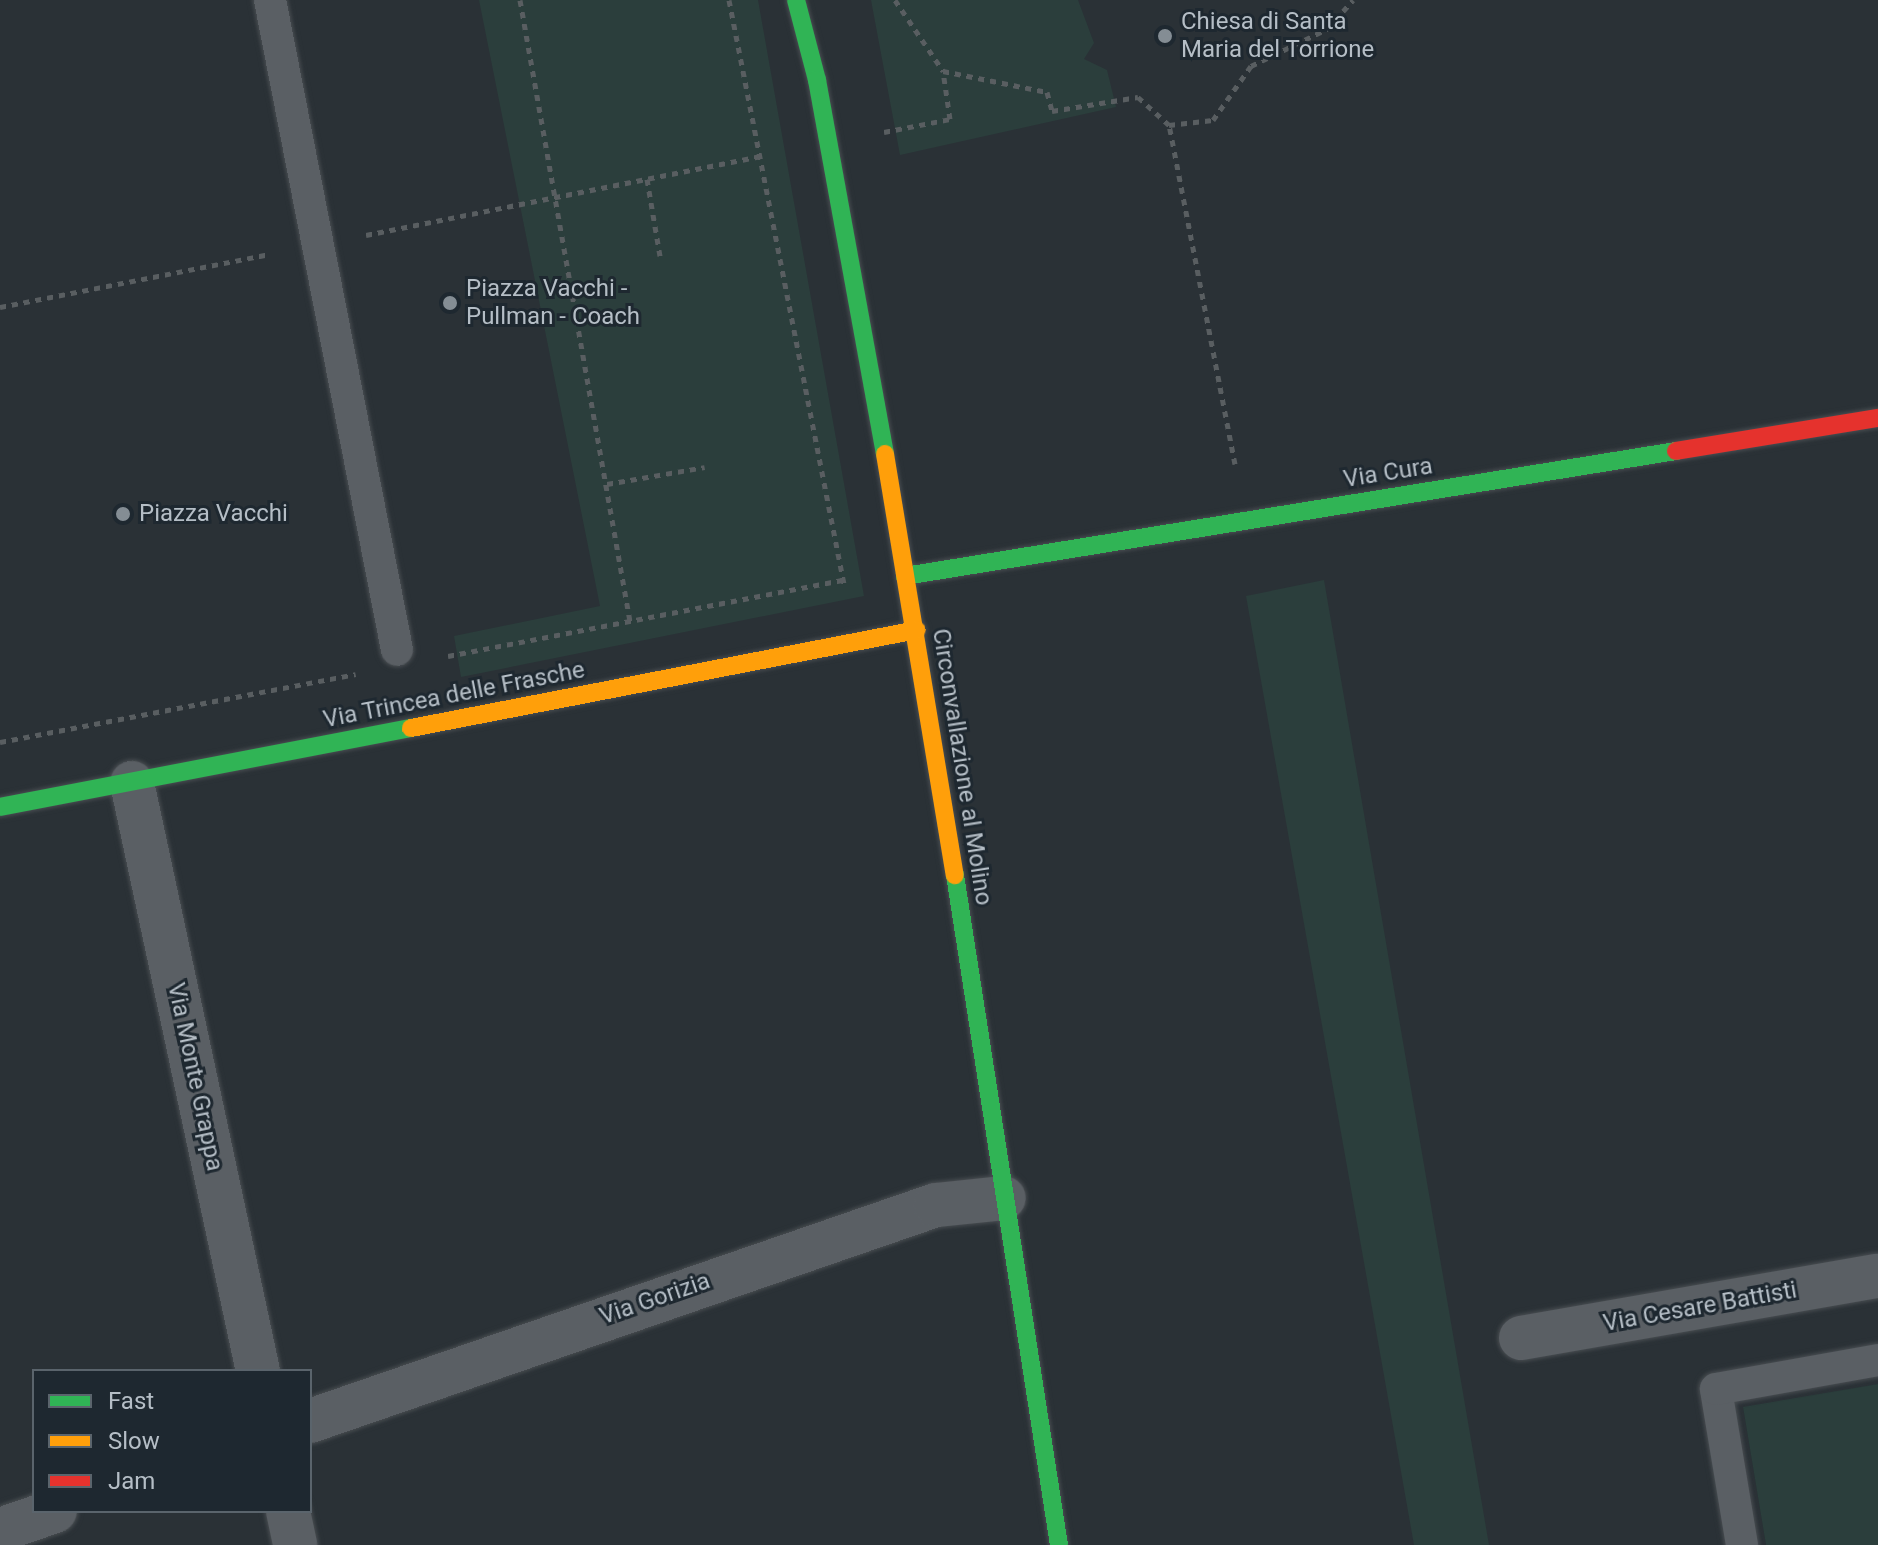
<!DOCTYPE html>
<style>
body{margin:0}
#map{position:relative;width:1878px;height:1545px;overflow:hidden;background:#2a3136;font-family:Roboto,sans-serif}
div>[style]{position:absolute}
.green>*{inset:0;background:#2b3e3c}
.path>*{height:5px;margin-top:-2.5px;transform-origin:0;background:repeating-linear-gradient(90deg,#595e61 0 6px,transparent 0 12px)}
.roads{filter:drop-shadow(0 0 2px #484d51) drop-shadow(0 0 2px #484d51)}
.lane>*{height:32px;margin:-16px;padding:0 16px;transform-origin:16px;border-radius:16px;background:#5a5f64}
.street>*{height:44px;margin:-22px;padding:0 22px;transform-origin:22px;border-radius:22px;background:#5a5f64}
.fast>*{height:18px;margin:-9px;padding:0 9px;transform-origin:9px;border-radius:9px;background:#30b455}
.slow>*{height:18px;margin:-9px;padding:0 9px;transform-origin:9px;border-radius:9px;background:#ff9f0a}
.jam>*{height:18px;margin:-9px;padding:0 9px;transform-origin:9px;border-radius:9px;background:#e5322d}
.dots>*{width:22px;height:22px;translate:-50% -50%;box-sizing:border-box;border:4px solid #1e2830;border-radius:50%}
span{translate:-50% -50%;white-space:nowrap;text-align:center;line-height:1.15;-webkit-text-stroke:6px #1e2830;paint-order:stroke}
.poi-label{font-size:24px;color:#b5bec6}
.left{translate:0 -50%;text-align:left}
.street-label{font-size:24px;color:#b5bec6}
.legend{position:absolute;left:32px;top:1369px;width:280px;height:144px;box-sizing:border-box;background:#1e2830;border:2px solid #5a646c;margin:0;padding:10px 14px;list-style:none;font-size:24px;color:#b5bec6}
.legend li{display:flex;align-items:center;gap:16px;height:40px}
.legend b{width:40px;border:2px solid #5a646c}
</style>
<div id="map">
<div class="green">
<div style="clip-path:polygon(479px 0,758px 0,864px 596px,461px 677px,454px 636px,600px 606px)"></div>
<div style="clip-path:polygon(871px 0,1078px 0,1094px 43px,1084px 59px,1107px 70px,1116px 107px,900px 155px)"></div>
<div style="clip-path:polygon(1324px 580px,1489px 1545px,1414px 1545px,1246px 596px)"></div>
<div style="clip-path:polygon(1878px 1384px,1878px 1545px,1766px 1545px,1743px 1407px)"></div>
</div>
<div class="path">
<div style="left:520px;top:0;width:631px;rotate:79.96deg"></div>
<div style="left:729px;top:0;width:595px;rotate:78.86deg"></div>
<div style="left:895px;top:0;width:86px;rotate:55.9deg"></div>
<div style="left:943px;top:71px;width:106px;rotate:11.4deg"></div>
<div style="left:1047px;top:92px;width:20px;rotate:75deg"></div>
<div style="left:1052px;top:111px;width:87px;rotate:-9.2deg"></div>
<div style="left:1138px;top:97px;width:42px;rotate:42.1deg"></div>
<div style="left:884px;top:132px;width:67px;rotate:-11.1deg"></div>
<div style="left:950px;top:119px;width:49px;rotate:-98.3deg"></div>
<div style="left:647px;top:179px;width:78px;rotate:80.4deg"></div>
<div style="left:366px;top:235px;width:403px;rotate:-11.3deg"></div>
<div style="left:0;top:307px;width:275px;rotate:-11.1deg"></div>
<div style="left:1235px;top:464px;width:345px;rotate:-101deg"></div>
<div style="left:1169px;top:125px;width:44px;rotate:-6.5deg"></div>
<div style="left:1213px;top:120px;width:66px;rotate:-54.9deg"></div>
<div style="left:1251px;top:66px;width:85px;rotate:-26deg"></div>
<div style="left:1327px;top:29px;width:39px;rotate:-48deg"></div>
<div style="left:607px;top:484px;width:99px;rotate:-9.8deg"></div>
<div style="left:448px;top:656px;width:403px;rotate:-10.9deg"></div>
<div style="left:0;top:742px;width:362px;rotate:-10.8deg"></div>
</div>
<div class="roads">
<div class="lane">
<div style="left:270px;top:0;width:662px;rotate:78.94deg"></div>
<div style="left:1742px;top:1545px;width:158px;rotate:-99.5deg"></div>
<div style="left:1716px;top:1389px;width:165px;rotate:-10.1deg"></div>
</div>
<div class="street">
<div style="left:132px;top:783px;width:601px;rotate:77.91deg"></div>
<div style="left:1521px;top:1338px;width:362px;rotate:-9.9deg"></div>
<div style="left:310px;top:1421px;width:662px;rotate:-19.04deg"></div>
<div style="left:936px;top:1205px;width:68px;rotate:-5.9deg"></div>
<div style="left:288px;top:1511px;width:35px;rotate:78deg"></div>
<div style="left:0;top:1530px;width:58px;rotate:-19.1deg"></div>
</div>
<div class="fast">
<div style="left:796px;top:0;width:83px;rotate:75.3deg"></div>
<div style="left:817px;top:80px;width:380px;rotate:79.7deg"></div>
<div style="left:905px;top:576px;width:781px;rotate:-9.21deg"></div>
<div style="left:0;top:807px;width:419px;rotate:-10.9deg"></div>
<div style="left:955px;top:875px;width:678px;rotate:81.18deg"></div>
</div>
<div class="slow">
<div style="left:885px;top:454px;width:427px;rotate:80.6deg"></div>
<div style="left:411px;top:728px;width:515px;rotate:-10.96deg"></div>
</div>
<div class="jam">
<div style="left:1676px;top:451px;width:205px;rotate:-9.3deg"></div>
</div>
</div>
<div class="dots">
<div style="left:1165px;top:36px;background:#848d94"></div>
<div style="left:450px;top:303px;background:#848d94"></div>
<div style="left:123px;top:514px;background:#848d94"></div>
</div>
<div class="poi-label">
<span class="left" style="left:1181px;top:36px">Chiesa di Santa<br>Maria del Torrione</span>
<span class="left" style="left:466px;top:303px">Piazza Vacchi -<br>Pullman - Coach</span>
<span class="left" style="left:139px;top:514px">Piazza Vacchi</span>
</div>
<div class="street-label">
<span style="left:1388px;top:473px;rotate:-9deg">Via Cura</span>
<span style="left:454px;top:695px;rotate:-11deg">Via Trincea delle Frasche</span>
<span style="left:962px;top:767px;rotate:81deg">Circonvallazione al Molino</span>
<span style="left:195px;top:1077px;rotate:78deg">Via Monte Grappa</span>
<span style="left:655px;top:1299px;rotate:-19deg">Via Gorizia</span>
<span style="left:1700px;top:1307px;rotate:-10deg">Via Cesare Battisti</span>
</div>
<ul class="legend">
<li><b style="height:10px;background:#30b455"></b>Fast</li>
<li><b style="height:10px;background:#ff9f0a"></b>Slow</li>
<li><b style="height:10px;background:#e5322d"></b>Jam</li>
</ul>
</div>
